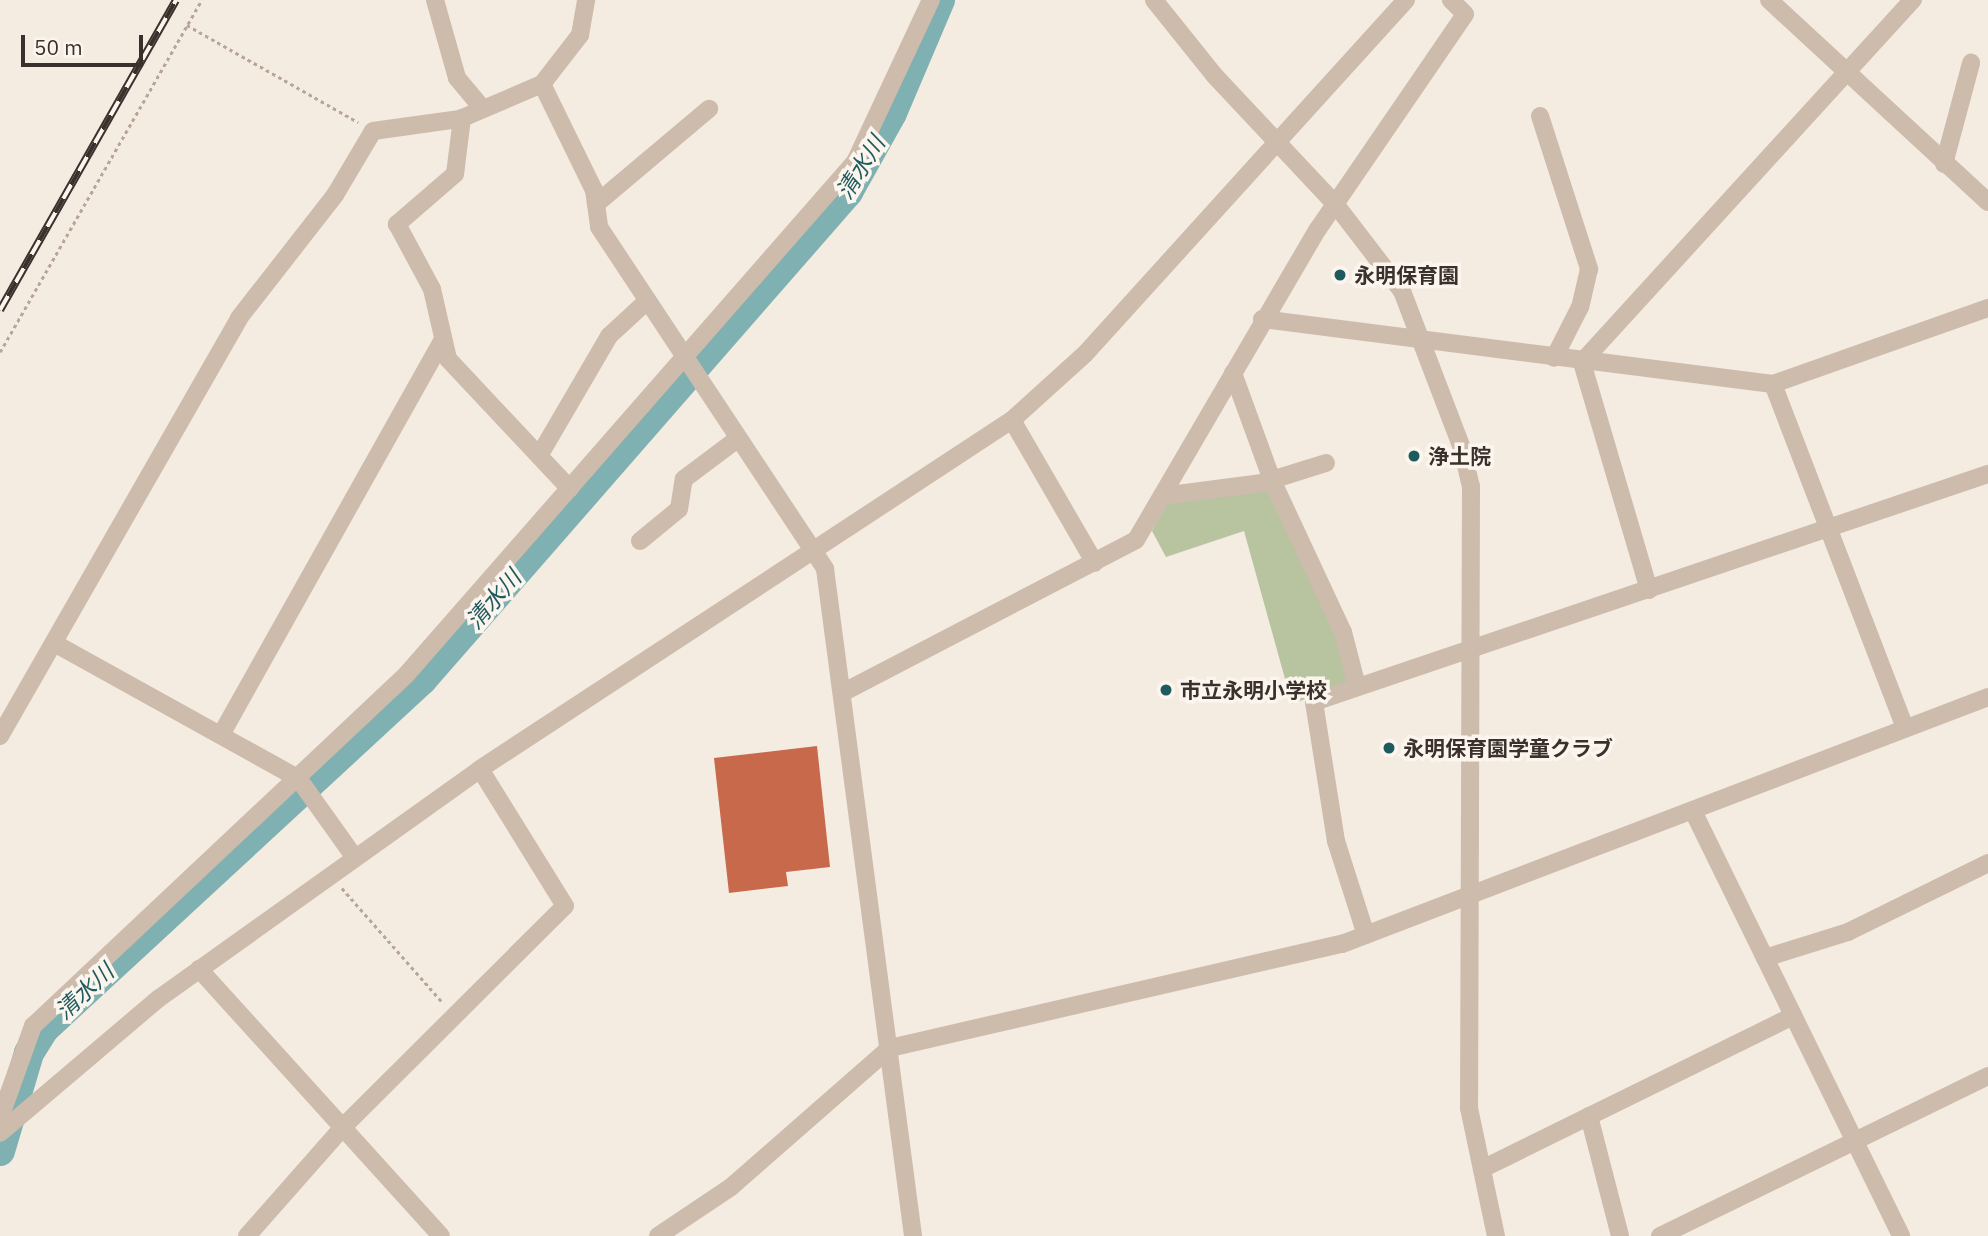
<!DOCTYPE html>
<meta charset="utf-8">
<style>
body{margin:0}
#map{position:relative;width:1988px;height:1236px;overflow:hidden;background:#f4ebe1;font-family:"IBM Plex Sans","Noto Sans JP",sans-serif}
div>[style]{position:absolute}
.green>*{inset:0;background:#b8c4a0}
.river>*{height:30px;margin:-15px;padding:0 15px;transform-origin:15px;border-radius:15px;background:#7fb0b2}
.building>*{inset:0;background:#c8694b}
.path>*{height:2.5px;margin-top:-1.25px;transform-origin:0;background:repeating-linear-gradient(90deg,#b9a596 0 3.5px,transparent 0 7px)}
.minor>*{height:18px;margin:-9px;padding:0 9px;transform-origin:9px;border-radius:9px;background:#cdbbac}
.rail>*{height:8px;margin-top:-4px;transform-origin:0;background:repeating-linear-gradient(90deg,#fbf5ee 0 16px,#3b302b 0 32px);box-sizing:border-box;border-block:2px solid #3b302b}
.dots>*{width:19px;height:19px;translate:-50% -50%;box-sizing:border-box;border:4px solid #fbf5ee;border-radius:50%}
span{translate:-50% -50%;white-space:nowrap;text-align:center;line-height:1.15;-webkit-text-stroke:7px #fbf5ee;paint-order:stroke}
.poi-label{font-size:21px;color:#3b302b;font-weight:700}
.left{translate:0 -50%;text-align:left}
.water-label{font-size:23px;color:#1f5a5e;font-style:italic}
.scale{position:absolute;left:21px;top:35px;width:122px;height:32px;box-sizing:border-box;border:4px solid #3b302b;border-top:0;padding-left:9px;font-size:21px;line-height:24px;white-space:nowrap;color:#3b302b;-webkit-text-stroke:5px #fbf5ee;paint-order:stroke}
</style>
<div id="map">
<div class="green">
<div style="clip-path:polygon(1271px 490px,1337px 630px,1351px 682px,1292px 704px,1244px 531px,1166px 557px,1152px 531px,1166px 503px)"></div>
</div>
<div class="river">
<div style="left:0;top:1151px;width:102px;rotate:-73.5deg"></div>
<div style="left:29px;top:1053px;width:28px;rotate:-58deg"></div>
<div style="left:44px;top:1029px;width:514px;rotate:-42.72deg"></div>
<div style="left:422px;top:680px;width:648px;rotate:-48.88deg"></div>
<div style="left:848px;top:192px;width:90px;rotate:-60.9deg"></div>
<div style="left:892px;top:113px;width:123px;rotate:-67deg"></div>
</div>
<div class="building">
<div style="clip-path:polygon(817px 746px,830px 867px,786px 872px,788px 886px,729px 893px,714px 758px)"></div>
</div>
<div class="path">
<div style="left:187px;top:25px;width:197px;rotate:29.6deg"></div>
<div style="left:0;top:352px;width:406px;rotate:-60.2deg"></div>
<div style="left:342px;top:888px;width:154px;rotate:48.7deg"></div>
</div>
<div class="minor">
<div style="left:435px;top:0;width:81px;rotate:74.2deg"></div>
<div style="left:457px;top:78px;width:39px;rotate:50deg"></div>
<div style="left:1154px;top:0;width:96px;rotate:51.3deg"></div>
<div style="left:1214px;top:75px;width:178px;rotate:46.8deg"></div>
<div style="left:1336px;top:205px;width:108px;rotate:52.5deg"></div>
<div style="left:1402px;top:291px;width:168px;rotate:69.1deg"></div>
<div style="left:1462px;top:448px;width:39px;rotate:77deg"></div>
<div style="left:1471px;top:486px;width:622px;rotate:90.18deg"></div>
<div style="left:1469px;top:1108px;width:131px;rotate:78.1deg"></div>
<div style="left:1769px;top:0;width:298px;rotate:42.7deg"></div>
<div style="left:542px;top:84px;width:118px;rotate:63.9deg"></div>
<div style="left:594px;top:190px;width:37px;rotate:82deg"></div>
<div style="left:599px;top:227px;width:410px;rotate:56.5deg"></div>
<div style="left:825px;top:569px;width:673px;rotate:82.48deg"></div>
<div style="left:1540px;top:116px;width:161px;rotate:72.2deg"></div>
<div style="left:1589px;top:269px;width:39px;rotate:103deg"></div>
<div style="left:1580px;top:307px;width:57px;rotate:117deg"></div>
<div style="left:462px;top:118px;width:56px;rotate:97.1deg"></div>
<div style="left:455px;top:174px;width:77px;rotate:139.2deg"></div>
<div style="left:397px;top:224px;width:74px;rotate:61.7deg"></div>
<div style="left:432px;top:289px;width:72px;rotate:77.1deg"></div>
<div style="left:448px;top:359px;width:178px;rotate:46.8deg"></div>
<div style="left:1944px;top:164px;width:105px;rotate:-75deg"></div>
<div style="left:596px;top:204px;width:148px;rotate:-40.1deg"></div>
<div style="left:1262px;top:319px;width:515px;rotate:7.25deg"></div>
<div style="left:1773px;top:384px;width:228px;rotate:-19.5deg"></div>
<div style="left:1233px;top:373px;width:114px;rotate:70deg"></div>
<div style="left:1272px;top:480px;width:168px;rotate:65deg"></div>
<div style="left:1343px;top:632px;width:56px;rotate:75.5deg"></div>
<div style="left:1773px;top:384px;width:368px;rotate:69deg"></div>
<div style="left:1012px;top:420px;width:165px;rotate:59.9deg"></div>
<div style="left:539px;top:456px;width:139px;rotate:-59.7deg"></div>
<div style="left:609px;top:336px;width:50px;rotate:-42.6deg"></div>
<div style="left:1162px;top:496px;width:101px;rotate:-7.4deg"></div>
<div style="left:1262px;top:483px;width:67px;rotate:-17.4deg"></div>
<div style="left:640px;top:541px;width:50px;rotate:-39.4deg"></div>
<div style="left:679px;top:509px;width:30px;rotate:-81deg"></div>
<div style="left:684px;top:479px;width:65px;rotate:-36.9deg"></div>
<div style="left:1649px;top:590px;width:238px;rotate:-106.4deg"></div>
<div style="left:1582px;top:362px;width:491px;rotate:-47.6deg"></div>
<div style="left:54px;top:643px;width:279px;rotate:29deg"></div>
<div style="left:298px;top:778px;width:98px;rotate:54.5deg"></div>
<div style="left:842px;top:693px;width:331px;rotate:-27.5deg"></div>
<div style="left:1136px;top:540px;width:360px;rotate:-59.7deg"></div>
<div style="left:1318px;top:229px;width:260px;rotate:-55.6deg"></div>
<div style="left:1465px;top:14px;width:20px;rotate:-135deg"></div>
<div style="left:222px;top:733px;width:452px;rotate:-60.7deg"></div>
<div style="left:0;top:736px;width:482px;rotate:-60.2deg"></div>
<div style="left:239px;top:318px;width:156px;rotate:-52deg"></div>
<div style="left:335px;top:195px;width:74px;rotate:-59.3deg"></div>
<div style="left:373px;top:131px;width:88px;rotate:-7.9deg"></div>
<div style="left:460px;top:119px;width:89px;rotate:-23.1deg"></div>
<div style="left:542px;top:84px;width:62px;rotate:-52.2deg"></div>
<div style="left:580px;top:35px;width:36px;rotate:-80deg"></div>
<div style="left:1693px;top:811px;width:473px;rotate:63.9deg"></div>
<div style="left:1366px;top:935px;width:99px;rotate:-107.7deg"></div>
<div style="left:1336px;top:841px;width:141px;rotate:-99deg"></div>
<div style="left:1314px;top:702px;width:712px;rotate:-18.69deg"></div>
<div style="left:1765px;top:958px;width:87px;rotate:-17.4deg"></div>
<div style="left:1848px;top:932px;width:156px;rotate:-26.2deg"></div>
<div style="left:199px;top:969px;width:360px;rotate:47.8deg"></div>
<div style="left:1589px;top:1116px;width:124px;rotate:75.5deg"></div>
<div style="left:0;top:1118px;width:98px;rotate:-70.3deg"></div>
<div style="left:33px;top:1026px;width:512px;rotate:-43.26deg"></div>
<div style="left:406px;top:675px;width:682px;rotate:-48.81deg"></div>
<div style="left:855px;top:162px;width:179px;rotate:-64.9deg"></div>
<div style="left:0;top:1133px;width:207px;rotate:-40.3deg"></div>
<div style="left:158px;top:999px;width:396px;rotate:-35.5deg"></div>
<div style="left:480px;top:769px;width:636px;rotate:-33.27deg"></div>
<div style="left:1012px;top:420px;width:98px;rotate:-42.1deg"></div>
<div style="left:1085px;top:354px;width:478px;rotate:-47.8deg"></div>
<div style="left:1482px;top:1169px;width:347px;rotate:-26.2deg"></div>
<div style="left:247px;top:1236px;width:145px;rotate:-48.6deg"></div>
<div style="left:343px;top:1127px;width:313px;rotate:-44.9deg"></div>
<div style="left:565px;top:906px;width:161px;rotate:-121.8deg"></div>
<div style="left:658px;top:1236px;width:88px;rotate:-33.9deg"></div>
<div style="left:731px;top:1187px;width:211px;rotate:-41.2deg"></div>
<div style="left:890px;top:1048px;width:464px;rotate:-13deg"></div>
<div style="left:1342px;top:944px;width:692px;rotate:-20.92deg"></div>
<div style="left:1660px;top:1236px;width:365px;rotate:-26deg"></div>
</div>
<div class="rail">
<div style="left:0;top:310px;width:356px;rotate:-60.4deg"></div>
</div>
<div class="dots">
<div style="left:1340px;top:275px;background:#1f5a5e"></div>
<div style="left:1414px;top:456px;background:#1f5a5e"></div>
<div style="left:1166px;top:690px;background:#1f5a5e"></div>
<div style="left:1389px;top:748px;background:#1f5a5e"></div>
</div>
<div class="poi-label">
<span class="left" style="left:1354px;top:275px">永明保育園</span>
<span class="left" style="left:1428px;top:456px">浄土院</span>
<span class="left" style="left:1180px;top:690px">市立永明小学校</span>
<span class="left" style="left:1403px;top:748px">永明保育園学童クラブ</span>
</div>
<div class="water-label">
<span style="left:860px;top:167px;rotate:-58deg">清水川</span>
<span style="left:493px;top:599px;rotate:-49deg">清水川</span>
<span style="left:84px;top:991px;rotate:-43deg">清水川</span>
</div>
<div class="scale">50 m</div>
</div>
